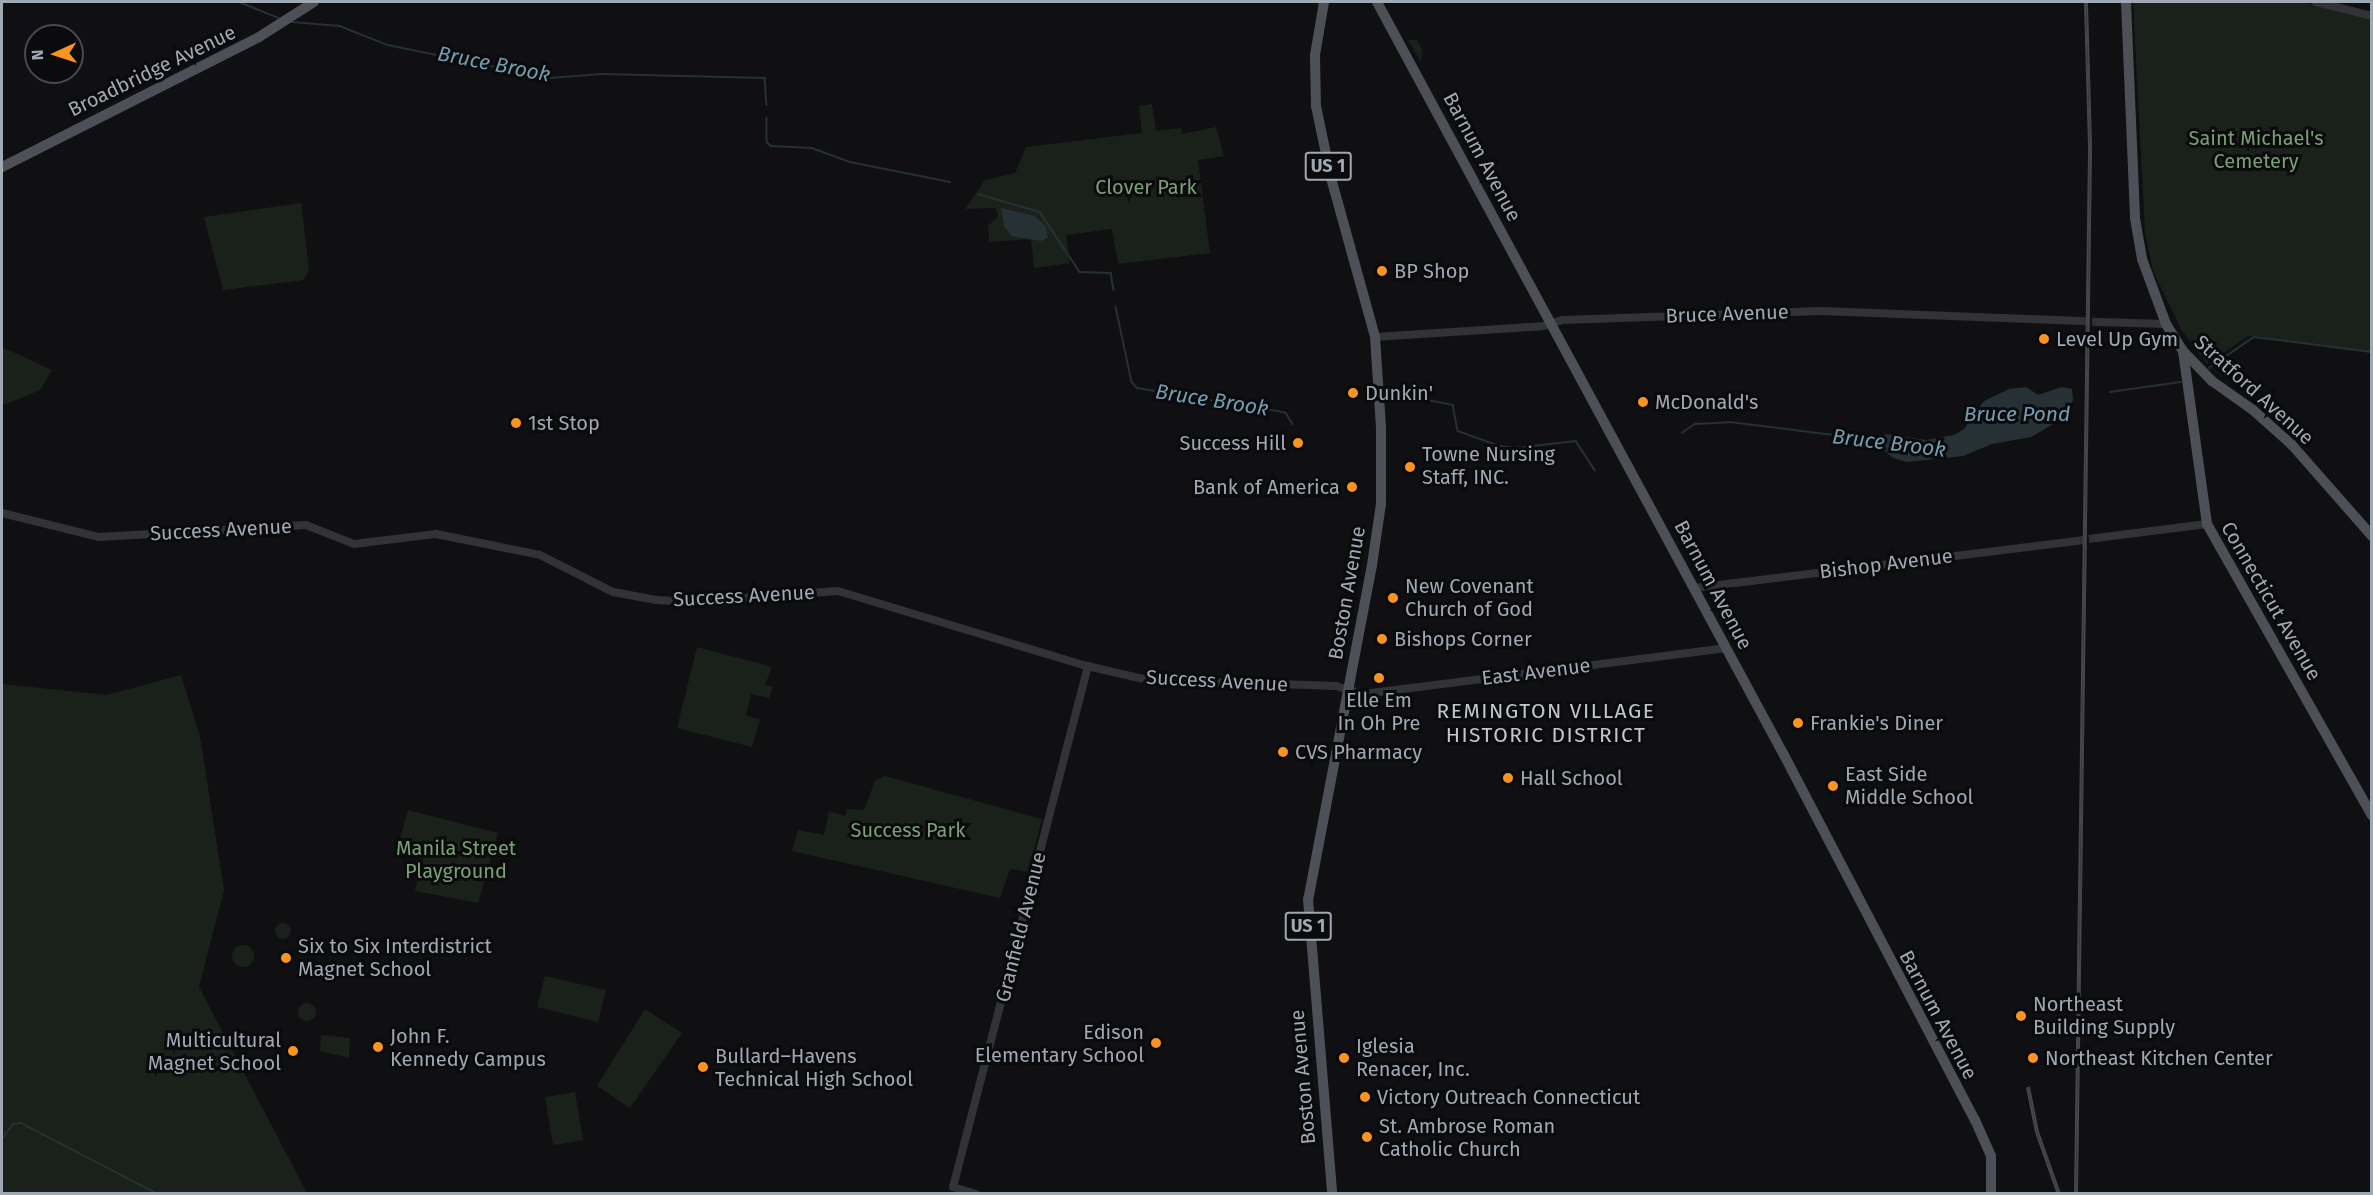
<!DOCTYPE html>
<meta charset="utf-8">
<style>
body{margin:0}
#map{position:relative;width:2373px;height:1195px;overflow:hidden;background:#101012;font-family:"Fira Sans",sans-serif}
div>[style]{position:absolute}
.green>*{inset:0;background:#1a211a}
.round{border-radius:50%}
.water>*{inset:0;background:#263135}
.stream>*{height:1.5px;margin:-0.75px;padding:0 0.75px;transform-origin:0.75px;border-radius:0.75px;background:#263135}
.minor-tunnel>*{height:8px;margin-top:-4px;transform-origin:0;background:repeating-linear-gradient(90deg,#2d2f32 0 8px,transparent 0 12px)}
.minor>*{height:8px;margin:-4px;padding:0 4px;transform-origin:4px;border-radius:4px;background:#313337}
.major>*{height:10px;margin:-5px;padding:0 5px;transform-origin:5px;border-radius:5px;background:#4d5056}
.rail>*{height:4px;margin-top:-2px;transform-origin:0;background:repeating-linear-gradient(90deg,#0b0b0d 0 4.5px,#44474c 0 9px);box-sizing:border-box;border-block:2px solid #44474c}
.dots>*{width:16px;height:16px;translate:-50% -50%;box-sizing:border-box;border:3px solid #0b0b0d;border-radius:50%}
span{translate:-50% -50%;white-space:nowrap;text-align:center;line-height:1.15;-webkit-text-stroke:6px #0b0b0d;paint-order:stroke}
.shield-label span{padding:2px 4px;background:#0b0b0d;border:2px solid;border-radius:4px;-webkit-text-stroke-width:0}
.shield-label{font-size:18px;color:#a0a9b3;font-weight:700}
.street-label{font-size:20px;color:#a0a9b3}
.park-label{font-size:20px;color:#79a076}
.poi-label{font-size:20px;color:#a0a9b3}
.left{translate:0 -50%;text-align:left}
.right{translate:-100% -50%;text-align:right}
.water-label{font-size:21px;color:#759db1;font-style:italic}
.neighbourhood-label{font-size:21px;color:#c2c7cf;letter-spacing:1.5px}
.frame{position:absolute;inset:0;border:3px solid #a0a9b3;pointer-events:none}
.north{position:absolute;left:24px;top:24px;width:60px;height:60px;box-sizing:border-box;background:#0b0b0d;border:2px solid #474a4f;border-radius:50%;rotate:267deg;font-size:16px;font-weight:700;line-height:24px;text-align:center;color:#a0a9b3}
.north::after{content:'';display:block;margin:auto;width:21px;height:27px;background:#fa941f;clip-path:polygon(50% 0,100% 100%,50% 72%,0 100%)}
</style>
<div id="map">
<div class="green">
<div style="clip-path:polygon(2133px 2px,2302px 2px,2371px 20px,2371px 353px,2248px 336px,2207px 364px,2181px 329px,2153px 271px,2145px 231px)"></div>
<div style="clip-path:polygon(1408px 40px,1417px 40px,1422px 49px,1421px 62px)"></div>
<div style="clip-path:polygon(1152px 104px,1156px 131px,1181px 128px,1182px 134px,1216px 127px,1224px 156px,1198px 160px,1210px 253px,1118px 264px,1112px 229px,1066px 235px,1070px 263px,1034px 268px,1031px 239px,989px 242px,988px 226px,998px 216px,996px 208px,965px 209px,985px 180px,1015px 173px,1026px 147px,1142px 133px,1139px 106px)"></div>
<div style="clip-path:polygon(301px 203px,309px 269px,304px 280px,223px 290px,204px 217px)"></div>
<div style="clip-path:polygon(2px 347px,52px 370px,40px 390px,6px 404px,2px 403px)"></div>
<div style="clip-path:polygon(697px 647px,772px 667px,765px 685px,773px 687px,769px 698px,751px 694px,746px 715px,760px 720px,752px 747px,677px 728px)"></div>
<div style="clip-path:polygon(181px 675px,200px 736px,224px 890px,199px 987px,307px 1193px,2px 1193px,2px 684px,107px 695px)"></div>
<div style="clip-path:polygon(885px 776px,1042px 819px,1028px 872px,1010px 869px,1000px 898px,792px 851px,798px 830px,824px 835px,829px 811px,845px 816px,847px 809px,864px 810px,875px 781px)"></div>
<div style="clip-path:polygon(408px 810px,498px 833px,478px 903px,415px 891px,422px 859px,396px 854px)"></div>
<div class="round" style="left:275px;top:923px;width:16px;height:16px"></div>
<div class="round" style="left:232px;top:945px;width:22px;height:22px"></div>
<div style="clip-path:polygon(545px 976px,606px 990px,598px 1022px,537px 1007px)"></div>
<div class="round" style="left:298px;top:1003px;width:18px;height:18px"></div>
<div style="clip-path:polygon(645px 1009px,682px 1033px,630px 1108px,597px 1086px)"></div>
<div style="clip-path:polygon(321px 1035px,350px 1038px,349px 1058px,320px 1051px)"></div>
<div style="clip-path:polygon(575px 1092px,583px 1140px,553px 1145px,545px 1097px)"></div>
</div>
<div class="water">
<div style="clip-path:polygon(1001px 208px,1035px 216px,1046px 227px,1048px 238px,1041px 241px,1012px 236px,1004px 226px)"></div>
<div style="clip-path:polygon(2026px 387px,2038px 395px,2062px 387px,2072px 389px,2073px 401px,2060px 420px,2031px 437px,1992px 444px,1963px 456px,1907px 462px,1893px 458px,1879px 446px,1885px 434px,1926px 440px,1954px 435px,1964px 429px,1984px 401px,2009px 389px)"></div>
</div>
<div class="stream">
<div style="left:239px;top:2px;width:43px;rotate:21.8deg"></div>
<div style="left:292px;top:22px;width:48px;rotate:4.8deg"></div>
<div style="left:340px;top:26px;width:52px;rotate:21.6deg"></div>
<div style="left:388px;top:45px;width:164px;rotate:11.6deg"></div>
<div style="left:549px;top:78px;width:53px;rotate:-4.3deg"></div>
<div style="left:602px;top:74px;width:163px;rotate:1.4deg"></div>
<div style="left:765px;top:78px;width:27px;rotate:86deg"></div>
<div style="left:767px;top:118px;width:24px;rotate:90deg"></div>
<div style="left:767px;top:142px;width:6px;rotate:45deg"></div>
<div style="left:771px;top:146px;width:41px;rotate:2.8deg"></div>
<div style="left:812px;top:148px;width:40px;rotate:20.2deg"></div>
<div style="left:850px;top:162px;width:102px;rotate:11.3deg"></div>
<div style="left:978px;top:194px;width:65px;rotate:16.2deg"></div>
<div style="left:1040px;top:212px;width:72px;rotate:56.3deg"></div>
<div style="left:1080px;top:272px;width:31px;rotate:2deg"></div>
<div style="left:1111px;top:273px;width:17px;rotate:80deg"></div>
<div style="left:1116px;top:307px;width:77px;rotate:78deg"></div>
<div style="left:1132px;top:382px;width:8px;rotate:50deg"></div>
<div style="left:1137px;top:388px;width:143px;rotate:9.3deg"></div>
<div style="left:1278px;top:411px;width:8px;rotate:14deg"></div>
<div style="left:1286px;top:413px;width:13px;rotate:58deg"></div>
<div style="left:2209px;top:368px;width:55px;rotate:-34.6deg"></div>
<div style="left:2254px;top:337px;width:119px;rotate:7.2deg"></div>
<div style="left:2110px;top:392px;width:71px;rotate:-8.1deg"></div>
<div style="left:1428px;top:400px;width:25px;rotate:11deg"></div>
<div style="left:1453px;top:405px;width:26px;rotate:79deg"></div>
<div style="left:1458px;top:431px;width:45px;rotate:19.7deg"></div>
<div style="left:1500px;top:446px;width:15px;rotate:8deg"></div>
<div style="left:1515px;top:448px;width:61px;rotate:-6.5deg"></div>
<div style="left:1576px;top:441px;width:35px;rotate:57deg"></div>
<div style="left:1682px;top:433px;width:16px;rotate:-35deg"></div>
<div style="left:1695px;top:424px;width:35px;rotate:-3deg"></div>
<div style="left:1730px;top:422px;width:152px;rotate:7.2deg"></div>
<div style="left:2px;top:1139px;width:19px;rotate:-54deg"></div>
<div style="left:13px;top:1124px;width:8px;rotate:-7deg"></div>
<div style="left:21px;top:1123px;width:154px;rotate:27.4deg"></div>
</div>
<div class="minor-tunnel">
<div style="left:2080px;top:321px;width:19px;rotate:3deg"></div>
<div style="left:2077px;top:541px;width:19px;rotate:-9deg"></div>
</div>
<div class="minor">
<div style="left:2316px;top:2px;width:58px;rotate:14deg"></div>
<div style="left:2099px;top:322px;width:67px;rotate:1.7deg"></div>
<div style="left:1375px;top:337px;width:168px;rotate:-3.7deg"></div>
<div style="left:1543px;top:326px;width:21px;rotate:-17deg"></div>
<div style="left:1563px;top:320px;width:259px;rotate:-2deg"></div>
<div style="left:1822px;top:311px;width:258px;rotate:2.2deg"></div>
<div style="left:2px;top:513px;width:100px;rotate:13.9deg"></div>
<div style="left:99px;top:537px;width:207px;rotate:-3.3deg"></div>
<div style="left:306px;top:525px;width:52px;rotate:21.6deg"></div>
<div style="left:354px;top:544px;width:83px;rotate:-7deg"></div>
<div style="left:436px;top:534px;width:106px;rotate:11.4deg"></div>
<div style="left:540px;top:555px;width:82px;rotate:26.9deg"></div>
<div style="left:613px;top:592px;width:44px;rotate:10.5deg"></div>
<div style="left:656px;top:600px;width:34px;rotate:3deg"></div>
<div style="left:690px;top:602px;width:148px;rotate:-4.3deg"></div>
<div style="left:838px;top:591px;width:256px;rotate:16.8deg"></div>
<div style="left:1083px;top:665px;width:67px;rotate:13deg"></div>
<div style="left:1148px;top:680px;width:188px;rotate:1.8deg"></div>
<div style="left:1336px;top:686px;width:28px;rotate:17deg"></div>
<div style="left:1363px;top:694px;width:365px;rotate:-7.2deg"></div>
<div style="left:2096px;top:538px;width:112px;rotate:-7.2deg"></div>
<div style="left:1694px;top:588px;width:386px;rotate:-7deg"></div>
<div style="left:976px;top:1194px;width:24px;rotate:-163deg"></div>
<div style="left:953px;top:1187px;width:538px;rotate:-75.47deg"></div>
</div>
<div class="major">
<div style="left:1324px;top:2px;width:54px;rotate:99.6deg"></div>
<div style="left:1315px;top:55px;width:51px;rotate:88.9deg"></div>
<div style="left:1316px;top:106px;width:74px;rotate:78.2deg"></div>
<div style="left:1331px;top:178px;width:165px;rotate:74.5deg"></div>
<div style="left:1375px;top:337px;width:90px;rotate:86.2deg"></div>
<div style="left:1381px;top:427px;width:77px;rotate:90deg"></div>
<div style="left:1381px;top:504px;width:62px;rotate:98.4deg"></div>
<div style="left:1372px;top:565px;width:340px;rotate:100.8deg"></div>
<div style="left:1308px;top:899px;width:296px;rotate:85.3deg"></div>
<div style="left:1377px;top:2px;width:856px;rotate:61.61deg"></div>
<div style="left:1784px;top:755px;width:412px;rotate:62.4deg"></div>
<div style="left:1975px;top:1120px;width:39px;rotate:66deg"></div>
<div style="left:1991px;top:1156px;width:38px;rotate:90deg"></div>
<div style="left:2126px;top:2px;width:216px;rotate:87.6deg"></div>
<div style="left:2135px;top:218px;width:42px;rotate:80.3deg"></div>
<div style="left:2142px;top:259px;width:69px;rotate:69.7deg"></div>
<div style="left:2166px;top:324px;width:32px;rotate:58deg"></div>
<div style="left:2183px;top:351px;width:42px;rotate:46deg"></div>
<div style="left:2212px;top:381px;width:50px;rotate:35.3deg"></div>
<div style="left:2253px;top:410px;width:52px;rotate:41.9deg"></div>
<div style="left:2292px;top:445px;width:121px;rotate:48.7deg"></div>
<div style="left:2px;top:167px;width:288px;rotate:-26.8deg"></div>
<div style="left:259px;top:37px;width:65px;rotate:-32.5deg"></div>
<div style="left:2183px;top:351px;width:175px;rotate:82.1deg"></div>
<div style="left:2207px;top:524px;width:335px;rotate:60.5deg"></div>
</div>
<div class="rail">
<div style="left:2028px;top:1087px;width:46px;rotate:78.7deg"></div>
<div style="left:2037px;top:1132px;width:66px;rotate:70.5deg"></div>
<div style="left:2076px;top:1194px;width:1048px;rotate:-89.23deg"></div>
<div style="left:2090px;top:146px;width:144px;rotate:-91.6deg"></div>
</div>
<div class="dots">
<div style="left:1382px;top:271px;background:#fa941f"></div>
<div style="left:2044px;top:339px;background:#fa941f"></div>
<div style="left:1353px;top:393px;background:#fa941f"></div>
<div style="left:1643px;top:402px;background:#fa941f"></div>
<div style="left:516px;top:423px;background:#fa941f"></div>
<div style="left:1298px;top:443px;background:#fa941f"></div>
<div style="left:1410px;top:467px;background:#fa941f"></div>
<div style="left:1352px;top:487px;background:#fa941f"></div>
<div style="left:1393px;top:598px;background:#fa941f"></div>
<div style="left:1382px;top:639px;background:#fa941f"></div>
<div style="left:1379px;top:678px;background:#fa941f"></div>
<div style="left:1798px;top:723px;background:#fa941f"></div>
<div style="left:1283px;top:752px;background:#fa941f"></div>
<div style="left:1508px;top:778px;background:#fa941f"></div>
<div style="left:1833px;top:786px;background:#fa941f"></div>
<div style="left:286px;top:958px;background:#fa941f"></div>
<div style="left:2021px;top:1016px;background:#fa941f"></div>
<div style="left:1156px;top:1043px;background:#fa941f"></div>
<div style="left:378px;top:1047px;background:#fa941f"></div>
<div style="left:293px;top:1051px;background:#fa941f"></div>
<div style="left:1344px;top:1058px;background:#fa941f"></div>
<div style="left:2033px;top:1058px;background:#fa941f"></div>
<div style="left:703px;top:1067px;background:#fa941f"></div>
<div style="left:1365px;top:1097px;background:#fa941f"></div>
<div style="left:1367px;top:1137px;background:#fa941f"></div>
</div>
<div class="shield-label">
<span style="left:1328px;top:166px">US 1</span>
<span style="left:1308px;top:926px">US 1</span>
</div>
<div class="street-label">
<span style="left:152px;top:71px;rotate:-26deg">Broadbridge Avenue</span>
<span style="left:1482px;top:157px;rotate:62deg">Barnum Avenue</span>
<span style="left:1727px;top:314px;rotate:-2deg">Bruce Avenue</span>
<span style="left:2254px;top:390px;rotate:42deg">Stratford Avenue</span>
<span style="left:221px;top:530px;rotate:-3deg">Success Avenue</span>
<span style="left:1886px;top:564px;rotate:-7deg">Bishop Avenue</span>
<span style="left:1713px;top:585px;rotate:62deg">Barnum Avenue</span>
<span style="left:1347px;top:593px;rotate:-80deg">Boston Avenue</span>
<span style="left:744px;top:596px;rotate:-3deg">Success Avenue</span>
<span style="left:2271px;top:601px;rotate:60deg">Connecticut Avenue</span>
<span style="left:1536px;top:672px;rotate:-7deg">East Avenue</span>
<span style="left:1217px;top:681px;rotate:3deg">Success Avenue</span>
<span style="left:1021px;top:927px;rotate:-76deg">Granfield Avenue</span>
<span style="left:1938px;top:1015px;rotate:62deg">Barnum Avenue</span>
<span style="left:1303px;top:1077px;rotate:-95deg">Boston Avenue</span>
</div>
<div class="park-label">
<span style="left:2256px;top:150px">Saint Michael's<br>Cemetery</span>
<span style="left:1146px;top:187px">Clover Park</span>
<span style="left:908px;top:830px">Success Park</span>
<span style="left:456px;top:860px">Manila Street<br>Playground</span>
</div>
<div class="poi-label">
<span class="left" style="left:1394px;top:271px">BP Shop</span>
<span class="left" style="left:2056px;top:339px">Level Up Gym</span>
<span class="left" style="left:1365px;top:393px">Dunkin'</span>
<span class="left" style="left:1655px;top:402px">McDonald's</span>
<span class="left" style="left:528px;top:423px">1st Stop</span>
<span class="right" style="left:1286px;top:443px">Success Hill</span>
<span class="left" style="left:1422px;top:466px">Towne Nursing<br>Staff, INC.</span>
<span class="right" style="left:1340px;top:487px">Bank of America</span>
<span class="left" style="left:1405px;top:598px">New Covenant<br>Church of God</span>
<span class="left" style="left:1394px;top:639px">Bishops Corner</span>
<span style="left:1379px;top:712px">Elle Em<br>In Oh Pre</span>
<span class="left" style="left:1810px;top:723px">Frankie's Diner</span>
<span class="left" style="left:1295px;top:752px">CVS Pharmacy</span>
<span class="left" style="left:1845px;top:786px">East Side<br>Middle School</span>
<span class="left" style="left:1520px;top:778px">Hall School</span>
<span class="left" style="left:298px;top:958px">Six to Six Interdistrict<br>Magnet School</span>
<span class="left" style="left:2033px;top:1016px">Northeast<br>Building Supply</span>
<span class="right" style="left:1144px;top:1044px">Edison<br>Elementary School</span>
<span class="left" style="left:390px;top:1048px">John F.<br>Kennedy Campus</span>
<span class="right" style="left:281px;top:1052px">Multicultural<br>Magnet School</span>
<span class="left" style="left:1356px;top:1058px">Iglesia<br>Renacer, Inc.</span>
<span class="left" style="left:715px;top:1068px">Bullard–Havens<br>Technical High School</span>
<span class="left" style="left:2045px;top:1058px">Northeast Kitchen Center</span>
<span class="left" style="left:1377px;top:1097px">Victory Outreach Connecticut</span>
<span class="left" style="left:1379px;top:1138px">St. Ambrose Roman<br>Catholic Church</span>
</div>
<div class="water-label">
<span style="left:494px;top:64px;rotate:11deg">Bruce Brook</span>
<span style="left:1212px;top:400px;rotate:9deg">Bruce Brook</span>
<span style="left:2017px;top:414px">Bruce Pond</span>
<span style="left:1889px;top:443px;rotate:7deg">Bruce Brook</span>
</div>
<div class="neighbourhood-label">
<span style="left:1546px;top:723px">REMINGTON VILLAGE<br>HISTORIC DISTRICT</span>
</div>
<div class="frame"></div>
<div class="north">N</div>
</div>
